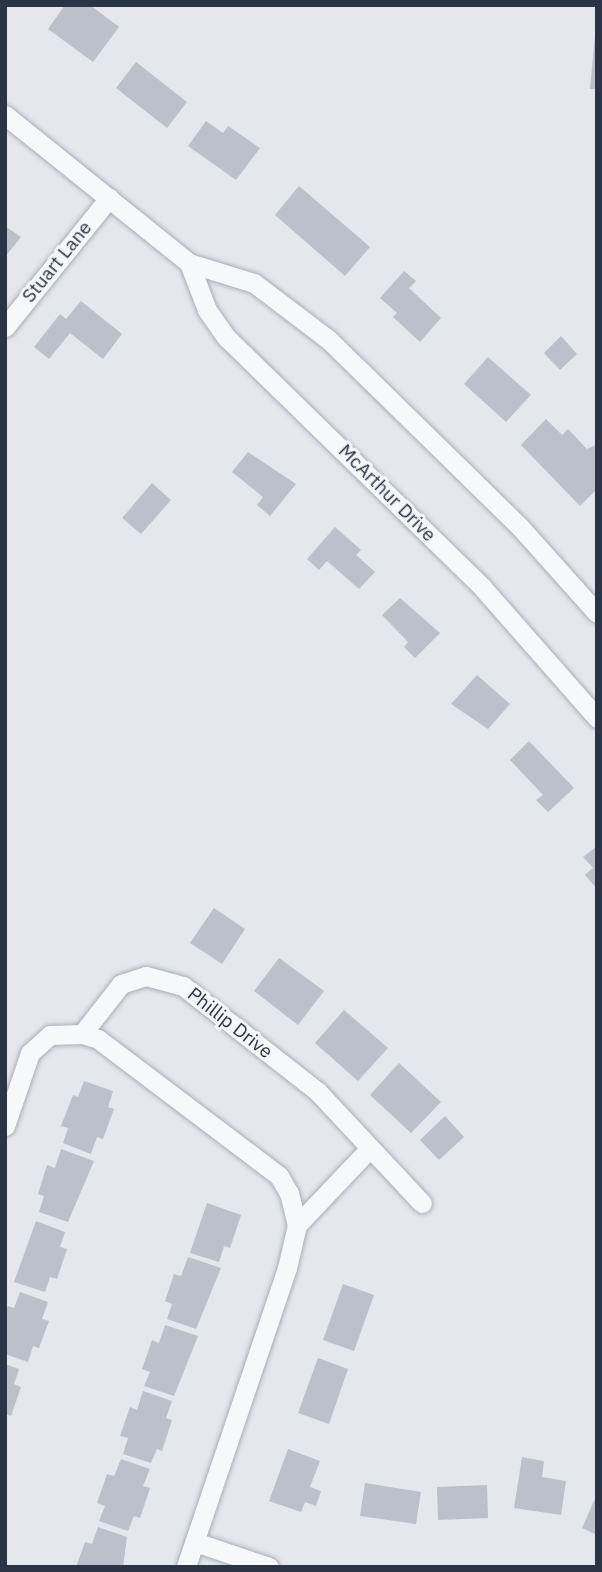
<!DOCTYPE html>
<style>
body{margin:0}
#map{position:relative;width:602px;height:1572px;overflow:hidden;background:#e4e7ec;font-family:"IBM Plex Sans",sans-serif}
div>[style]{position:absolute}
.building>*{inset:0;background:#bbc0ca}
.roads{filter:drop-shadow(0 0 2px #a9aeb7) drop-shadow(0 0 2px #a9aeb7)}
.minor>*{height:19px;margin:-9.5px;padding:0 9.5px;transform-origin:9.5px;border-radius:9.5px;background:#f7f8fa}
span{translate:-50% -50%;white-space:nowrap;text-align:center;line-height:1.15;-webkit-text-stroke:6px #f4f6f9;paint-order:stroke}
.street-label{font-size:19px;color:#2b3445}
.frame{position:absolute;inset:0;border:7px solid #2b3445;pointer-events:none}
</style>
<div id="map">
<div class="building">
<div style="clip-path:polygon(65px 5px,90px 5px,119px 27px,93px 62px,48px 29px)"></div>
<div style="clip-path:polygon(595px 35px,597px 35px,597px 89px,590px 89px)"></div>
<div style="clip-path:polygon(136px 62px,187px 102px,167px 128px,116px 88px)"></div>
<div style="clip-path:polygon(206px 121px,223px 133px,228px 126px,260px 148px,236px 180px,188px 146px)"></div>
<div style="clip-path:polygon(299px 186px,370px 247px,345px 276px,275px 215px)"></div>
<div style="clip-path:polygon(5px 226px,21px 237px,5px 257px)"></div>
<div style="clip-path:polygon(404px 271px,416px 281px,409px 288px,441px 318px,420px 342px,393px 317px,397px 313px,380px 298px)"></div>
<div style="clip-path:polygon(81px 301px,122px 334px,103px 359px,70px 333px,49px 359px,34px 347px,60px 314px,66px 319px)"></div>
<div style="clip-path:polygon(561px 336px,577px 354px,560px 370px,544px 353px)"></div>
<div style="clip-path:polygon(488px 357px,531px 395px,506px 422px,464px 384px)"></div>
<div style="clip-path:polygon(546px 419px,562px 435px,568px 429px,587px 449px,597px 444px,597px 489px,580px 506px,521px 445px)"></div>
<div style="clip-path:polygon(248px 452px,296px 484px,270px 516px,257px 505px,263px 497px,232px 472px)"></div>
<div style="clip-path:polygon(152px 483px,171px 500px,141px 534px,122px 518px)"></div>
<div style="clip-path:polygon(335px 527px,361px 550px,356px 555px,375px 572px,359px 589px,327px 561px,319px 570px,307px 559px)"></div>
<div style="clip-path:polygon(400px 598px,440px 633px,415px 658px,404px 647px,408px 642px,382px 615px)"></div>
<div style="clip-path:polygon(477px 675px,510px 704px,488px 729px,451px 704px)"></div>
<div style="clip-path:polygon(529px 741px,574px 788px,548px 812px,536px 800px,543px 795px,510px 760px)"></div>
<div style="clip-path:polygon(597px 846px,597px 889px,585px 875px,593px 868px,583px 857px)"></div>
<div style="clip-path:polygon(214px 908px,245px 929px,222px 964px,190px 943px)"></div>
<div style="clip-path:polygon(279px 958px,324px 991px,298px 1025px,254px 991px)"></div>
<div style="clip-path:polygon(344px 1010px,388px 1048px,358px 1081px,315px 1043px)"></div>
<div style="clip-path:polygon(399px 1063px,441px 1102px,411px 1133px,370px 1095px)"></div>
<div style="clip-path:polygon(84px 1081px,113px 1091px,108px 1107px,114px 1109px,103px 1139px,97px 1137px,91px 1154px,63px 1143px,68px 1128px,61px 1126px,73px 1095px,78px 1097px)"></div>
<div style="clip-path:polygon(445px 1116px,464px 1137px,439px 1160px,420px 1140px)"></div>
<div style="clip-path:polygon(61px 1149px,94px 1161px,68px 1222px,39px 1212px,44px 1196px,38px 1194px,47px 1165px,55px 1168px)"></div>
<div style="clip-path:polygon(207px 1203px,241px 1215px,230px 1248px,224px 1246px,219px 1262px,190px 1253px)"></div>
<div style="clip-path:polygon(36px 1221px,65px 1232px,60px 1247px,67px 1249px,57px 1279px,50px 1277px,45px 1292px,14px 1282px)"></div>
<div style="clip-path:polygon(188px 1257px,221px 1268px,196px 1329px,167px 1319px,172px 1304px,165px 1301px,174px 1274px,181px 1276px)"></div>
<div style="clip-path:polygon(343px 1284px,374px 1295px,354px 1351px,323px 1340px)"></div>
<div style="clip-path:polygon(20px 1292px,48px 1302px,42px 1319px,49px 1321px,39px 1348px,33px 1346px,28px 1362px,5px 1354px,5px 1313px,8px 1306px,14px 1308px)"></div>
<div style="clip-path:polygon(165px 1325px,198px 1336px,174px 1396px,144px 1386px,150px 1372px,142px 1369px,152px 1340px,159px 1343px)"></div>
<div style="clip-path:polygon(318px 1358px,348px 1369px,329px 1424px,298px 1413px)"></div>
<div style="clip-path:polygon(5px 1364px,19px 1369px,14px 1384px,21px 1387px,11px 1416px,5px 1414px)"></div>
<div style="clip-path:polygon(143px 1391px,172px 1401px,166px 1418px,172px 1420px,162px 1451px,157px 1449px,151px 1463px,123px 1454px,128px 1438px,120px 1436px,130px 1407px,137px 1410px)"></div>
<div style="clip-path:polygon(288px 1449px,320px 1461px,310px 1487px,321px 1491px,316px 1506px,305px 1502px,301px 1512px,269px 1501px)"></div>
<div style="clip-path:polygon(522px 1457px,544px 1461px,542px 1477px,566px 1481px,561px 1515px,514px 1508px)"></div>
<div style="clip-path:polygon(121px 1459px,150px 1469px,143px 1486px,150px 1488px,140px 1518px,134px 1516px,128px 1531px,99px 1521px,105px 1506px,97px 1503px,107px 1474px,114px 1476px)"></div>
<div style="clip-path:polygon(365px 1483px,421px 1492px,416px 1524px,360px 1516px)"></div>
<div style="clip-path:polygon(487px 1485px,488px 1518px,438px 1520px,437px 1487px)"></div>
<div style="clip-path:polygon(597px 1494px,597px 1535px,582px 1528px)"></div>
<div style="clip-path:polygon(98px 1527px,127px 1537px,123px 1567px,76px 1567px,85px 1542px,92px 1544px)"></div>
</div>
<div class="roads">
<div class="minor">
<div style="left:5px;top:115px;width:236px;rotate:38.8deg"></div>
<div style="left:189px;top:263px;width:68px;rotate:17.1deg"></div>
<div style="left:254px;top:283px;width:94px;rotate:37.2deg"></div>
<div style="left:329px;top:340px;width:267px;rotate:44.4deg"></div>
<div style="left:520px;top:527px;width:115px;rotate:48.2deg"></div>
<div style="left:189px;top:263px;width:50px;rotate:69deg"></div>
<div style="left:207px;top:310px;width:33px;rotate:55deg"></div>
<div style="left:226px;top:337px;width:358px;rotate:44.3deg"></div>
<div style="left:482px;top:587px;width:174px;rotate:48.7deg"></div>
<div style="left:5px;top:327px;width:166px;rotate:-51.1deg"></div>
<div style="left:82px;top:1034px;width:63px;rotate:-52deg"></div>
<div style="left:121px;top:984px;width:26px;rotate:-18deg"></div>
<div style="left:146px;top:976px;width:38px;rotate:15deg"></div>
<div style="left:183px;top:986px;width:172px;rotate:38.1deg"></div>
<div style="left:318px;top:1092px;width:152px;rotate:46.9deg"></div>
<div style="left:5px;top:1126px;width:77px;rotate:-71.1deg"></div>
<div style="left:30px;top:1053px;width:27px;rotate:-42deg"></div>
<div style="left:50px;top:1035px;width:32px;rotate:-2deg"></div>
<div style="left:82px;top:1034px;width:17px;rotate:17deg"></div>
<div style="left:98px;top:1039px;width:227px;rotate:37.1deg"></div>
<div style="left:279px;top:1176px;width:20px;rotate:60deg"></div>
<div style="left:289px;top:1193px;width:33px;rotate:76deg"></div>
<div style="left:297px;top:1225px;width:44px;rotate:103.1deg"></div>
<div style="left:287px;top:1268px;width:316px;rotate:108.7deg"></div>
<div style="left:297px;top:1225px;width:106px;rotate:-46.5deg"></div>
<div style="left:195px;top:1542px;width:78px;rotate:18.7deg"></div>
</div>
</div>
<div class="street-label">
<span style="left:57px;top:262px;rotate:-51deg">Stuart Lane</span>
<span style="left:387px;top:493px;rotate:45deg">McArthur Drive</span>
<span style="left:230px;top:1023px;rotate:38deg">Phillip Drive</span>
</div>
<div class="frame"></div>
</div>
